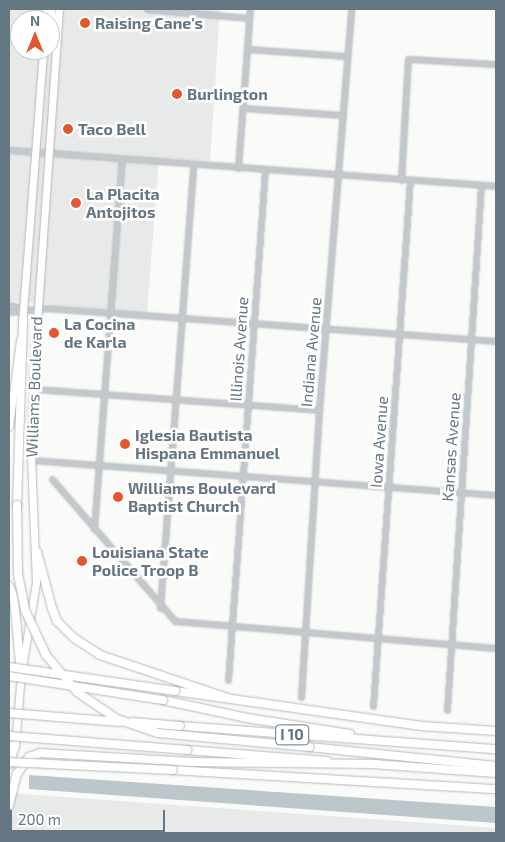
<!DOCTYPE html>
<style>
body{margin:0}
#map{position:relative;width:505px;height:842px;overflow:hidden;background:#fafaf8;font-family:"Exo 2",sans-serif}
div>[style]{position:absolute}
.built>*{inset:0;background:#e8e9e9}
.water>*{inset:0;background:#bbc7cb}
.roads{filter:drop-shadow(0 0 1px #b5babe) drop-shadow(0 0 1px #b5babe)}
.minor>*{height:5px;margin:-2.5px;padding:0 2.5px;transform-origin:2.5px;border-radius:2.5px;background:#c3c8cc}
.major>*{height:7px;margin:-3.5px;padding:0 3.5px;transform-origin:3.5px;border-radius:3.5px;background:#fff}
.highway>*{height:8px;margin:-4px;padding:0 4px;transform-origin:4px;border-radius:4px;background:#fff}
.bridges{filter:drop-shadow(0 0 1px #b4b9bd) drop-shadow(0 0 1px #b4b9bd)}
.highway-bridge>*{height:8px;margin:-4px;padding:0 4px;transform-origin:4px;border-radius:4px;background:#fff}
.dots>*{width:14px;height:14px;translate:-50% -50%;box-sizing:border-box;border:2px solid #fff;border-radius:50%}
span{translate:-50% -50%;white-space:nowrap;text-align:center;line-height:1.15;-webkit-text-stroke:5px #fff;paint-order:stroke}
.shield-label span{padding:1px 4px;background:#fff;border:1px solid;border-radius:4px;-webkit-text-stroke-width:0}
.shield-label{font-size:15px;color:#657683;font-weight:700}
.poi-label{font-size:16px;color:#657683;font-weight:700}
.left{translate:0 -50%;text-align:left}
.street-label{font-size:16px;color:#657683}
.frame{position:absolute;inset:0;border:10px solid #657683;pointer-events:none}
.north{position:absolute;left:10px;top:10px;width:50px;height:50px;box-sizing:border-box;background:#fff;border:1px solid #c1c8cd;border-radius:50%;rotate:0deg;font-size:14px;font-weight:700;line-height:20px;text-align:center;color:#657683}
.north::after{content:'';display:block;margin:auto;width:18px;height:22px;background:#e4572e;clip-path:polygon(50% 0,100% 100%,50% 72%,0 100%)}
.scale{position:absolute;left:10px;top:810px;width:155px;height:22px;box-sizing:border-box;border:2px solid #657683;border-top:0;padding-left:6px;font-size:15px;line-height:18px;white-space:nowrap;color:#657683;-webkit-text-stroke:4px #fff;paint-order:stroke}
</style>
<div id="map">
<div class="built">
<div style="clip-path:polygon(evenodd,9px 9px,220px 9px,210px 161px,159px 158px,147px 313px,9px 301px,9px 9px,20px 20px,50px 20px,50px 50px,20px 50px,20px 20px)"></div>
<div style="clip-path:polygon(9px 793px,496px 828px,496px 833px,9px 833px)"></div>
</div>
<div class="water">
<div style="clip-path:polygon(29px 775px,496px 807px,496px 823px,29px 789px)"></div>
</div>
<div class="roads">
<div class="minor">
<div style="left:147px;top:9px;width:102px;rotate:5deg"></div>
<div style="left:247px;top:49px;width:99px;rotate:4deg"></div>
<div style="left:243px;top:108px;width:100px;rotate:4deg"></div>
<div style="left:9px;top:150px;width:488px;rotate:4.2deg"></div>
<div style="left:238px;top:168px;width:159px;rotate:-85.7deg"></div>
<div style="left:401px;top:180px;width:121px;rotate:-86.7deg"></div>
<div style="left:408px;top:59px;width:88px;rotate:3.3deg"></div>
<div style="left:9px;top:305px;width:15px;rotate:11deg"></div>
<div style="left:9px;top:312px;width:38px;rotate:-6deg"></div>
<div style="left:47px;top:308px;width:450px;rotate:4.2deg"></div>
<div style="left:34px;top:389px;width:286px;rotate:4.2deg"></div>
<div style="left:31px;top:460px;width:466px;rotate:4.3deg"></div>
<div style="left:52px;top:479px;width:188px;rotate:49.1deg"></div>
<div style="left:175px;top:621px;width:322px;rotate:4.8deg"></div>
<div style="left:94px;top:529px;width:371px;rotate:-85.7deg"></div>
<div style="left:160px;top:608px;width:445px;rotate:-85.7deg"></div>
<div style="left:228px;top:680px;width:511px;rotate:-85.85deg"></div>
<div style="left:301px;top:697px;width:288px;rotate:-86.4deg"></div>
<div style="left:319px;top:410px;width:402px;rotate:-85.4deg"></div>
<div style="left:373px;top:706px;width:527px;rotate:-85.98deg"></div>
<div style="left:447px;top:710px;width:526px;rotate:-86.29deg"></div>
</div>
<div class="major">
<div style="left:51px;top:9px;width:25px;rotate:83deg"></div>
<div style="left:45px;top:20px;width:11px;rotate:-85deg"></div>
<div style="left:22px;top:325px;width:276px;rotate:-85.6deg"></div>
<div style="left:9px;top:426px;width:87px;rotate:-82.7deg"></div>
<div style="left:9px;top:764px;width:20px;rotate:-72deg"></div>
<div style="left:15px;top:745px;width:71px;rotate:-85.2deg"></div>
<div style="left:21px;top:674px;width:93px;rotate:-80.7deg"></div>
<div style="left:36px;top:582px;width:122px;rotate:-92.3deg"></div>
<div style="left:31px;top:460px;width:95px;rotate:-88.2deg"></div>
<div style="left:34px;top:365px;width:357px;rotate:-86deg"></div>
</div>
<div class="highway">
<div style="left:17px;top:505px;width:185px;rotate:-88.1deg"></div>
<div style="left:37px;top:552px;width:58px;rotate:75deg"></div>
<div style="left:52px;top:608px;width:14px;rotate:69deg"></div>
<div style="left:57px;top:621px;width:24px;rotate:45deg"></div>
<div style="left:74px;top:638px;width:31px;rotate:33deg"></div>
<div style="left:100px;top:655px;width:135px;rotate:18.6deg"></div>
<div style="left:9px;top:586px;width:13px;rotate:67deg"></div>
<div style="left:14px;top:598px;width:76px;rotate:84.7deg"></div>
<div style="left:175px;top:691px;width:249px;rotate:8.1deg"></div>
<div style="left:422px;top:726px;width:74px;rotate:3.9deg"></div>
<div style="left:163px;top:700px;width:86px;rotate:12.1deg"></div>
<div style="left:247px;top:718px;width:104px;rotate:8.8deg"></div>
<div style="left:180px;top:726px;width:317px;rotate:4.2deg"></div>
<div style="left:9px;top:746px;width:6px;rotate:-9deg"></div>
<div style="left:309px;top:747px;width:188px;rotate:5.8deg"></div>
<div style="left:187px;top:750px;width:140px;rotate:4.5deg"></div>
<div style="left:373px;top:764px;width:123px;rotate:4.2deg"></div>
<div style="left:173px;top:770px;width:324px;rotate:3.4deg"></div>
<div style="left:9px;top:805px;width:32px;rotate:-76deg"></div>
<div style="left:17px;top:774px;width:21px;rotate:-55deg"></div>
<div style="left:29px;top:757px;width:12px;rotate:-20deg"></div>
<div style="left:40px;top:753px;width:151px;rotate:3.4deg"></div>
<div style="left:191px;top:762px;width:186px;rotate:0.6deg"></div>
</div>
</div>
<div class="bridges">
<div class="highway-bridge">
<div style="left:17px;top:505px;width:69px;rotate:89.2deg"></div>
<div style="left:18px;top:574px;width:37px;rotate:79deg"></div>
<div style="left:25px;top:610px;width:50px;rotate:65deg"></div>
<div style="left:46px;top:655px;width:48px;rotate:50deg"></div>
<div style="left:77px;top:692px;width:48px;rotate:34deg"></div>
<div style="left:117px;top:719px;width:43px;rotate:18.9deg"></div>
<div style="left:158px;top:733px;width:152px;rotate:5.3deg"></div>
<div style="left:9px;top:667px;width:168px;rotate:8.2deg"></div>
<div style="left:9px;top:676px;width:156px;rotate:8.9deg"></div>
<div style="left:9px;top:713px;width:111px;rotate:4.6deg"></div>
<div style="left:132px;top:722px;width:48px;rotate:4.8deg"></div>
<div style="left:9px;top:736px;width:179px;rotate:4.5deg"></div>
<div style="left:9px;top:762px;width:164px;rotate:2.8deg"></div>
</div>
</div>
<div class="dots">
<div style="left:85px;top:23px;background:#e4572e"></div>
<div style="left:177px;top:94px;background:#e4572e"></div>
<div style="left:68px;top:129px;background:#e4572e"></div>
<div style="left:76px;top:203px;background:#e4572e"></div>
<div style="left:54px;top:333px;background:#e4572e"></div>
<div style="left:125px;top:444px;background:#e4572e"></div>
<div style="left:118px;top:497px;background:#e4572e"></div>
<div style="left:82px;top:561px;background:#e4572e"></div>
</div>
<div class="shield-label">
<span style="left:292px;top:735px">I 10</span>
</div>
<div class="poi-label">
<span class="left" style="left:95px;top:23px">Raising Cane's</span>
<span class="left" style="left:187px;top:94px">Burlington</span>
<span class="left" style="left:78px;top:129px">Taco Bell</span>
<span class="left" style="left:86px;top:203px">La Placita<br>Antojitos</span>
<span class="left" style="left:64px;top:333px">La Cocina<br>de Karla</span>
<span class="left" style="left:135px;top:444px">Iglesia Bautista<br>Hispana Emmanuel</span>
<span class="left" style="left:128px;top:497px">Williams Boulevard<br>Baptist Church</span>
<span class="left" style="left:92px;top:561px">Louisiana State<br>Police Troop B</span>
</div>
<div class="street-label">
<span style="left:239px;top:349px;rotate:-86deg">Illinois Avenue</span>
<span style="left:311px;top:352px;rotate:-85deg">Indiana Avenue</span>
<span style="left:34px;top:387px;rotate:-88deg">Williams Boulevard</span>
<span style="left:379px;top:442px;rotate:-86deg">Iowa Avenue</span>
<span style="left:451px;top:447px;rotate:-86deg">Kansas Avenue</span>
</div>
<div class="frame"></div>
<div class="north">N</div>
<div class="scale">200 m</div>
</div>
